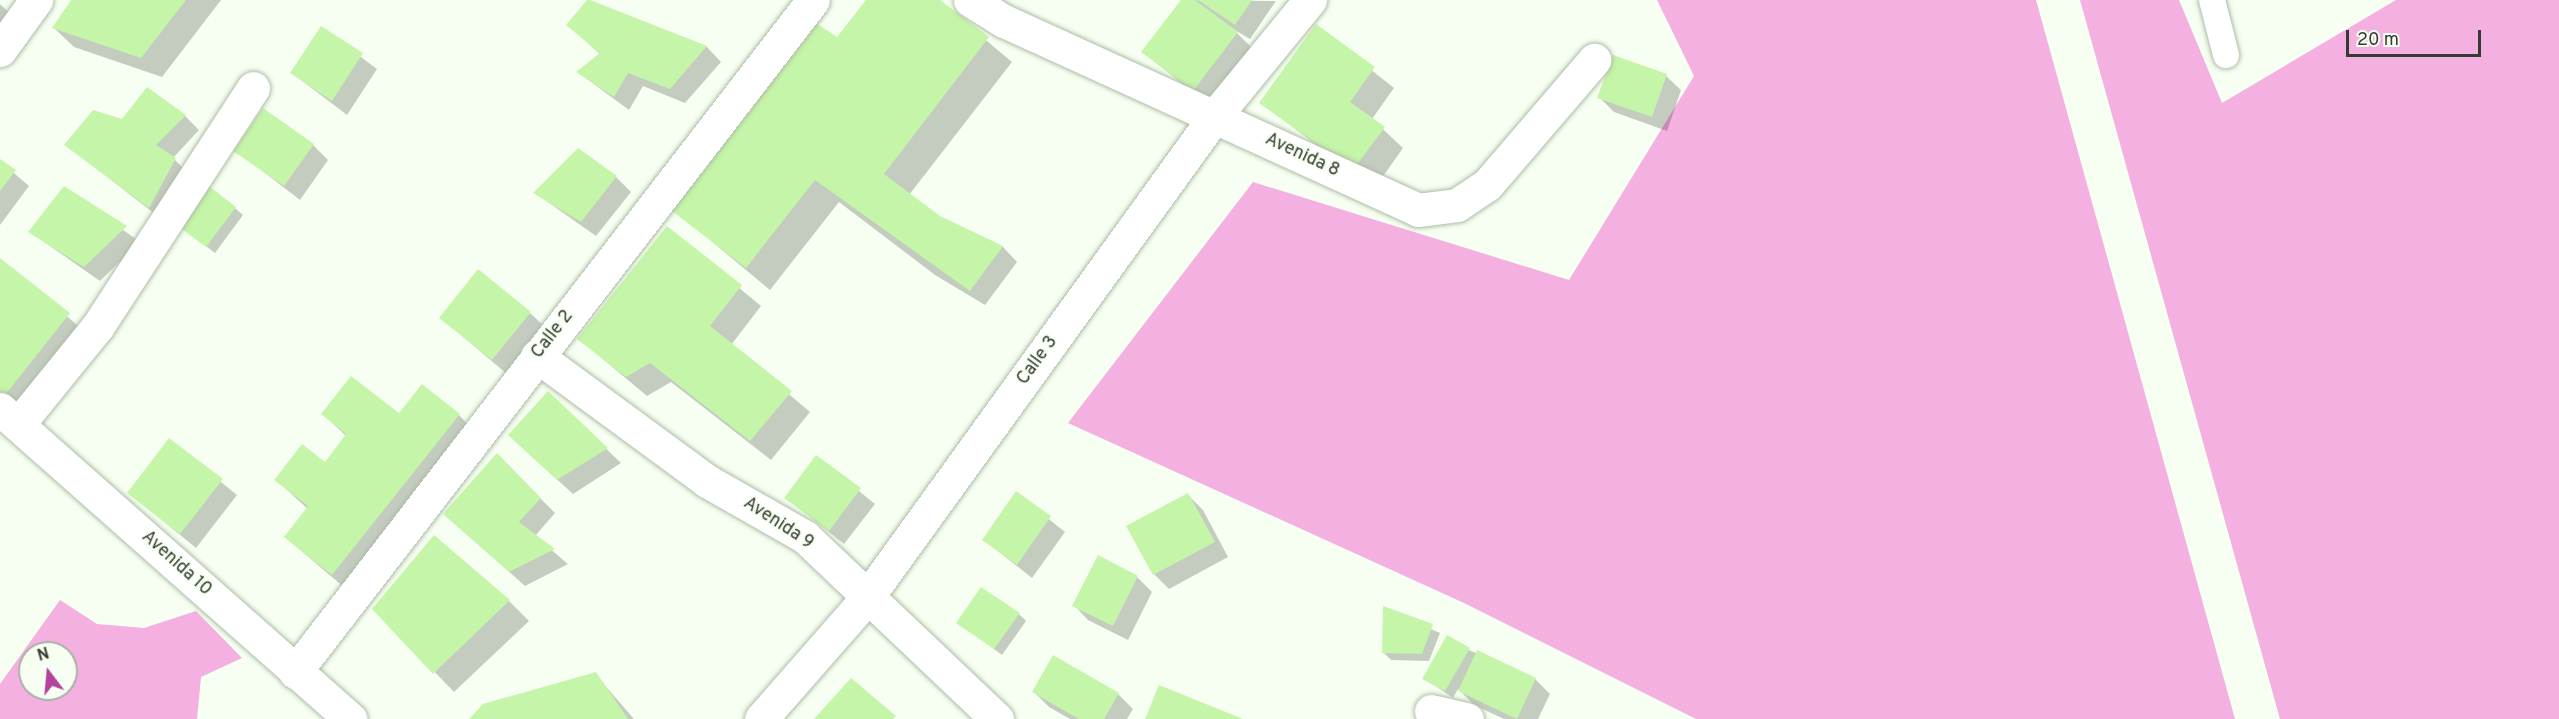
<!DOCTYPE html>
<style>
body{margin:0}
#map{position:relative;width:2559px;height:719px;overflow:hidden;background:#f6fff1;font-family:Overpass,sans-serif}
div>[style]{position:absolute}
.green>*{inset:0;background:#f4b0e1}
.shadow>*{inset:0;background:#0003}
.building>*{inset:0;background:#c5f5a8}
.roads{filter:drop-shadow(0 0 2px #aebca7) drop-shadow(0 0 2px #aebca7)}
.service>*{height:26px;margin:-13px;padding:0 13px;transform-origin:13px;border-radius:13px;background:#fff}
.minor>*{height:33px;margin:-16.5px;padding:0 16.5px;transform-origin:16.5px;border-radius:16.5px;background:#fff}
span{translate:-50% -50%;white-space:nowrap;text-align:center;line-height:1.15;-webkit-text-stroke:4.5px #f6fff1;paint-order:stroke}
.street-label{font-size:18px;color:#363b32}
.north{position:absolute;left:18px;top:641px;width:60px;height:60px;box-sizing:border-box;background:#f6fff1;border:2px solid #a9b1a5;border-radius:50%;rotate:344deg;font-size:16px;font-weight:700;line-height:24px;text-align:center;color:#363b32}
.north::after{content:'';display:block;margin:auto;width:21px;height:27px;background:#b5429c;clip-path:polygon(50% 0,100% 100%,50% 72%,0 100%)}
.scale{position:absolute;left:2346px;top:30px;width:135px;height:27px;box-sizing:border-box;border:3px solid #363b32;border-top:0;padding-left:8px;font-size:18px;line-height:21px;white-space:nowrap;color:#363b32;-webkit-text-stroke:4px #f6fff1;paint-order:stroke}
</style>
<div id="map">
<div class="green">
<div style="clip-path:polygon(1657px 0,2036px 0,2235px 719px,1696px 719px,1464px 603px,1068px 423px,1253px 182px,1569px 280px,1694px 76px)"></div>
<div style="clip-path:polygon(2080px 0,2179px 0,2222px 103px,2396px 0,2559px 0,2559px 719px,2280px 719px)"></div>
<div style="clip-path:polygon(evenodd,60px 600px,97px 624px,144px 628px,196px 611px,242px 658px,201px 677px,197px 719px,0 719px,0 684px,60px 600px,30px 653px,66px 653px,66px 689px,30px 689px,30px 653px)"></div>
</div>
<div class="shadow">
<div style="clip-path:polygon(73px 0,221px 0,162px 77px,74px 47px,54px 28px)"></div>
<div style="clip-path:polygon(868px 0,938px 0,1012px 62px,909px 195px,939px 217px,1003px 247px,1017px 262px,985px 305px,935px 275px,839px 202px,770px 290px,674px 210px,837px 39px)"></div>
<div style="clip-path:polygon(1183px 0,1276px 1px,1250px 39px,1233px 29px,1252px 48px,1208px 105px,1143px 52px)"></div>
<div style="clip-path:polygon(588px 1px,707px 47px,721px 62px,685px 103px,643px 86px,629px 110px,579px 73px,601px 55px,568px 25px)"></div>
<div style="clip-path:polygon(0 4px,18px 21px,0 42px)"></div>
<div style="clip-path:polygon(1316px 26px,1394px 88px,1372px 119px,1403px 148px,1374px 189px,1261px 103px)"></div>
<div style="clip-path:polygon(322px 28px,377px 69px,347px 115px,292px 73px)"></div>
<div style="clip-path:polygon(1666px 76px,1681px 90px,1667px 131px,1614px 112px,1599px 97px)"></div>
<div style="clip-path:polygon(185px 116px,199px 130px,173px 158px,189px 174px,164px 221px,66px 145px,122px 121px)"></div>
<div style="clip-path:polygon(313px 145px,328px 160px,300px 200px,235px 150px)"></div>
<div style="clip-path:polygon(0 161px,29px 186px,0 225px)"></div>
<div style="clip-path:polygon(616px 177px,631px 192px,596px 236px,535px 193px)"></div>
<div style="clip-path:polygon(64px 188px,140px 242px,100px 281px,30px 232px)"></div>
<div style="clip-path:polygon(235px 208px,243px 215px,215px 253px,181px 227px)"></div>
<div style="clip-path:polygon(667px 228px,761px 306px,731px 345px,810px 412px,771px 460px,671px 382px,647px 396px,579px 339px)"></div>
<div style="clip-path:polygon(0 260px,88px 334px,25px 414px,0 394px)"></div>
<div style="clip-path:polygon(530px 313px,545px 327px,507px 374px,441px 318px)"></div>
<div style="clip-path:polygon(548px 393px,621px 463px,573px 494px,525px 450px)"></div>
<div style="clip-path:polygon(323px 414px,459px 415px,478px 435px,352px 594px,285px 537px,308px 509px,276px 480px,325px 464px,346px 436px)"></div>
<div style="clip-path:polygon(169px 440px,237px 495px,196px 548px,129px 493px)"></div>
<div style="clip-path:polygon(497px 455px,555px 513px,535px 536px,568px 564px,525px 586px,445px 514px)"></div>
<div style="clip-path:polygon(817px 457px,875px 504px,844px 544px,786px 498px)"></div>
<div style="clip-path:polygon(1016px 493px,1065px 532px,1032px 578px,984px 540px)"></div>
<div style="clip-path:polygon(1188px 495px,1203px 510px,1228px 557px,1169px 589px,1154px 574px,1128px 527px)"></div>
<div style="clip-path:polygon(1098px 558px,1138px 578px,1152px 592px,1128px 640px,1088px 620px,1074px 605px)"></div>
<div style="clip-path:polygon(509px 601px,529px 621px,454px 692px,374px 609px)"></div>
<div style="clip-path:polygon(1385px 609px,1440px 633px,1429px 661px,1391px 660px,1383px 652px)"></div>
<div style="clip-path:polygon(1019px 614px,1026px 621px,1002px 655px,958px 622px)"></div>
<div style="clip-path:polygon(1469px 650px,1535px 679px,1550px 694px,1538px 719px,1504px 719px,1474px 705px,1458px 689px,1453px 698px,1424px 678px)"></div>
<div style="clip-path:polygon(1054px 657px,1118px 694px,1133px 709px,1127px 719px,1070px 719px,1049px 707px,1034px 692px)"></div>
<div style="clip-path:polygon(595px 674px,634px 719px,471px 719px)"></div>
</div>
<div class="building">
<div style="clip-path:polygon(71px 0,186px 0,141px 58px,52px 28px)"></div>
<div style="clip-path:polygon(587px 0,590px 0,707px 46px,670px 89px,628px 73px,614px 97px,576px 72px,600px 53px,566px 25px)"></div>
<div style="clip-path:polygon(866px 0,940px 0,989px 37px,884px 174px,940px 216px,1003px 246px,970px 291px,815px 180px,746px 268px,672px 211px,816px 23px,837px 37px)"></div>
<div style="clip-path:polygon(1181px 0,1195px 0,1238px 32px,1193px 91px,1141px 52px)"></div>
<div style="clip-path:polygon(1198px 0,1252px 0,1235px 25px)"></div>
<div style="clip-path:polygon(1316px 24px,1375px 67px,1350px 102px,1385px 127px,1353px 170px,1259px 103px)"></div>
<div style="clip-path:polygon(321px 26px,363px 53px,332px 101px,290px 73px)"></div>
<div style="clip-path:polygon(1613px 55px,1667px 74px,1652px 117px,1597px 98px)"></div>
<div style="clip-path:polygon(147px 87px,186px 115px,156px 145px,176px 158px,149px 208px,64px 145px,93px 110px,122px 119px)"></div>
<div style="clip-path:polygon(263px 108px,314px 144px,284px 186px,233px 151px)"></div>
<div style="clip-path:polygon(578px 148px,617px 176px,581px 222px,533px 193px)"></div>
<div style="clip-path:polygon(0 159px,16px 170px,0 191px)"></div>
<div style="clip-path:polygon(64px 186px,127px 226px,84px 267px,28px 232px)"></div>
<div style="clip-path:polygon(209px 186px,236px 207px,206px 247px,179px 227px)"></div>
<div style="clip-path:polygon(667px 226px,742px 285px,710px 326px,792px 391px,750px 441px,650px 363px,626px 377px,577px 339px)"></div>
<div style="clip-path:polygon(0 258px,70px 313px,5px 395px,0 391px)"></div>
<div style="clip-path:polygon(478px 269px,531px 312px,492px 360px,439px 318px)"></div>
<div style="clip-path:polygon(351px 376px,399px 413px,422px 384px,460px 414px,332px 575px,284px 537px,308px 506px,274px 480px,302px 444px,325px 462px,346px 434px,321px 414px)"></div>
<div style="clip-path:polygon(548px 391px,608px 448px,557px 480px,508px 435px)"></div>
<div style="clip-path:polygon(169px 438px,223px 479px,180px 534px,127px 493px)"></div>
<div style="clip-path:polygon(497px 453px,541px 498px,519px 522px,555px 549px,509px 572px,443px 514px)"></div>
<div style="clip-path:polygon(816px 455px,861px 488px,829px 531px,784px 498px)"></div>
<div style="clip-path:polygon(1016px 491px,1051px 516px,1017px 565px,982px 540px)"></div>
<div style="clip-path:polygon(1188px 493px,1215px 542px,1153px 575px,1126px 526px)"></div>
<div style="clip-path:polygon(434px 535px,510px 600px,433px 674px,372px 609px)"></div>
<div style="clip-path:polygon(1098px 555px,1138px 576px,1113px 626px,1072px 606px)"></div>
<div style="clip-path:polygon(981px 587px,1020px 613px,994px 649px,956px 623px)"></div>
<div style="clip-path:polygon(1383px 606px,1433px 624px,1422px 654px,1382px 653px)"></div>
<div style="clip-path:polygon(1447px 635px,1470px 648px,1445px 691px,1422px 679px)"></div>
<div style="clip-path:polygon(1477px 650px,1536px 678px,1517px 719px,1458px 691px)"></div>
<div style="clip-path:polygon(1053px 655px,1119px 693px,1104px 719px,1079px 719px,1032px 692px)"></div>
<div style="clip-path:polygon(596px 672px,628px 719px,469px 719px,483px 704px)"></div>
<div style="clip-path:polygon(851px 678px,896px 716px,893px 719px,814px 719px)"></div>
<div style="clip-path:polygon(1159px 685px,1243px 719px,1145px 719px)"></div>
</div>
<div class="roads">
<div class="service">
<div style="left:2212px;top:0;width:57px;rotate:75.7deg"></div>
</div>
<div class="minor">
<div style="left:970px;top:0;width:40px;rotate:32deg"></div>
<div style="left:1004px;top:21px;width:455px;rotate:24.5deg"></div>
<div style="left:1418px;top:210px;width:39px;rotate:-7deg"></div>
<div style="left:1457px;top:205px;width:36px;rotate:-34deg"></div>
<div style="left:1487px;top:185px;width:165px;rotate:-49.4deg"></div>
<div style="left:0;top:50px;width:62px;rotate:-54.2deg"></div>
<div style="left:537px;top:356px;width:211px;rotate:36.3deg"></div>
<div style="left:707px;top:481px;width:113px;rotate:29.7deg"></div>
<div style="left:805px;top:537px;width:265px;rotate:43.5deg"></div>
<div style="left:0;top:409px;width:468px;rotate:41.5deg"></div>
<div style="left:20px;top:422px;width:124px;rotate:-50.9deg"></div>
<div style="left:98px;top:326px;width:284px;rotate:-56.9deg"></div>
<div style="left:295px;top:672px;width:848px;rotate:-52.37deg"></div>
<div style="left:1431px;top:711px;width:37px;rotate:13deg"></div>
<div style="left:761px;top:719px;width:159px;rotate:-48.8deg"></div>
<div style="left:866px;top:599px;width:596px;rotate:-54.15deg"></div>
<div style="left:1215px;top:116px;width:150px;rotate:-50.7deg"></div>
</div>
</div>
<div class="street-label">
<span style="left:1302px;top:156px;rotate:25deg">Avenida 8</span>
<span style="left:553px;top:335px;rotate:-52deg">Calle 2</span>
<span style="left:1038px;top:361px;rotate:-54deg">Calle 3</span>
<span style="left:778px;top:524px;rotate:33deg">Avenida 9</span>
<span style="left:176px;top:564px;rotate:42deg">Avenida 10</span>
</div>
<div class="north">N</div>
<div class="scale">20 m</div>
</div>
